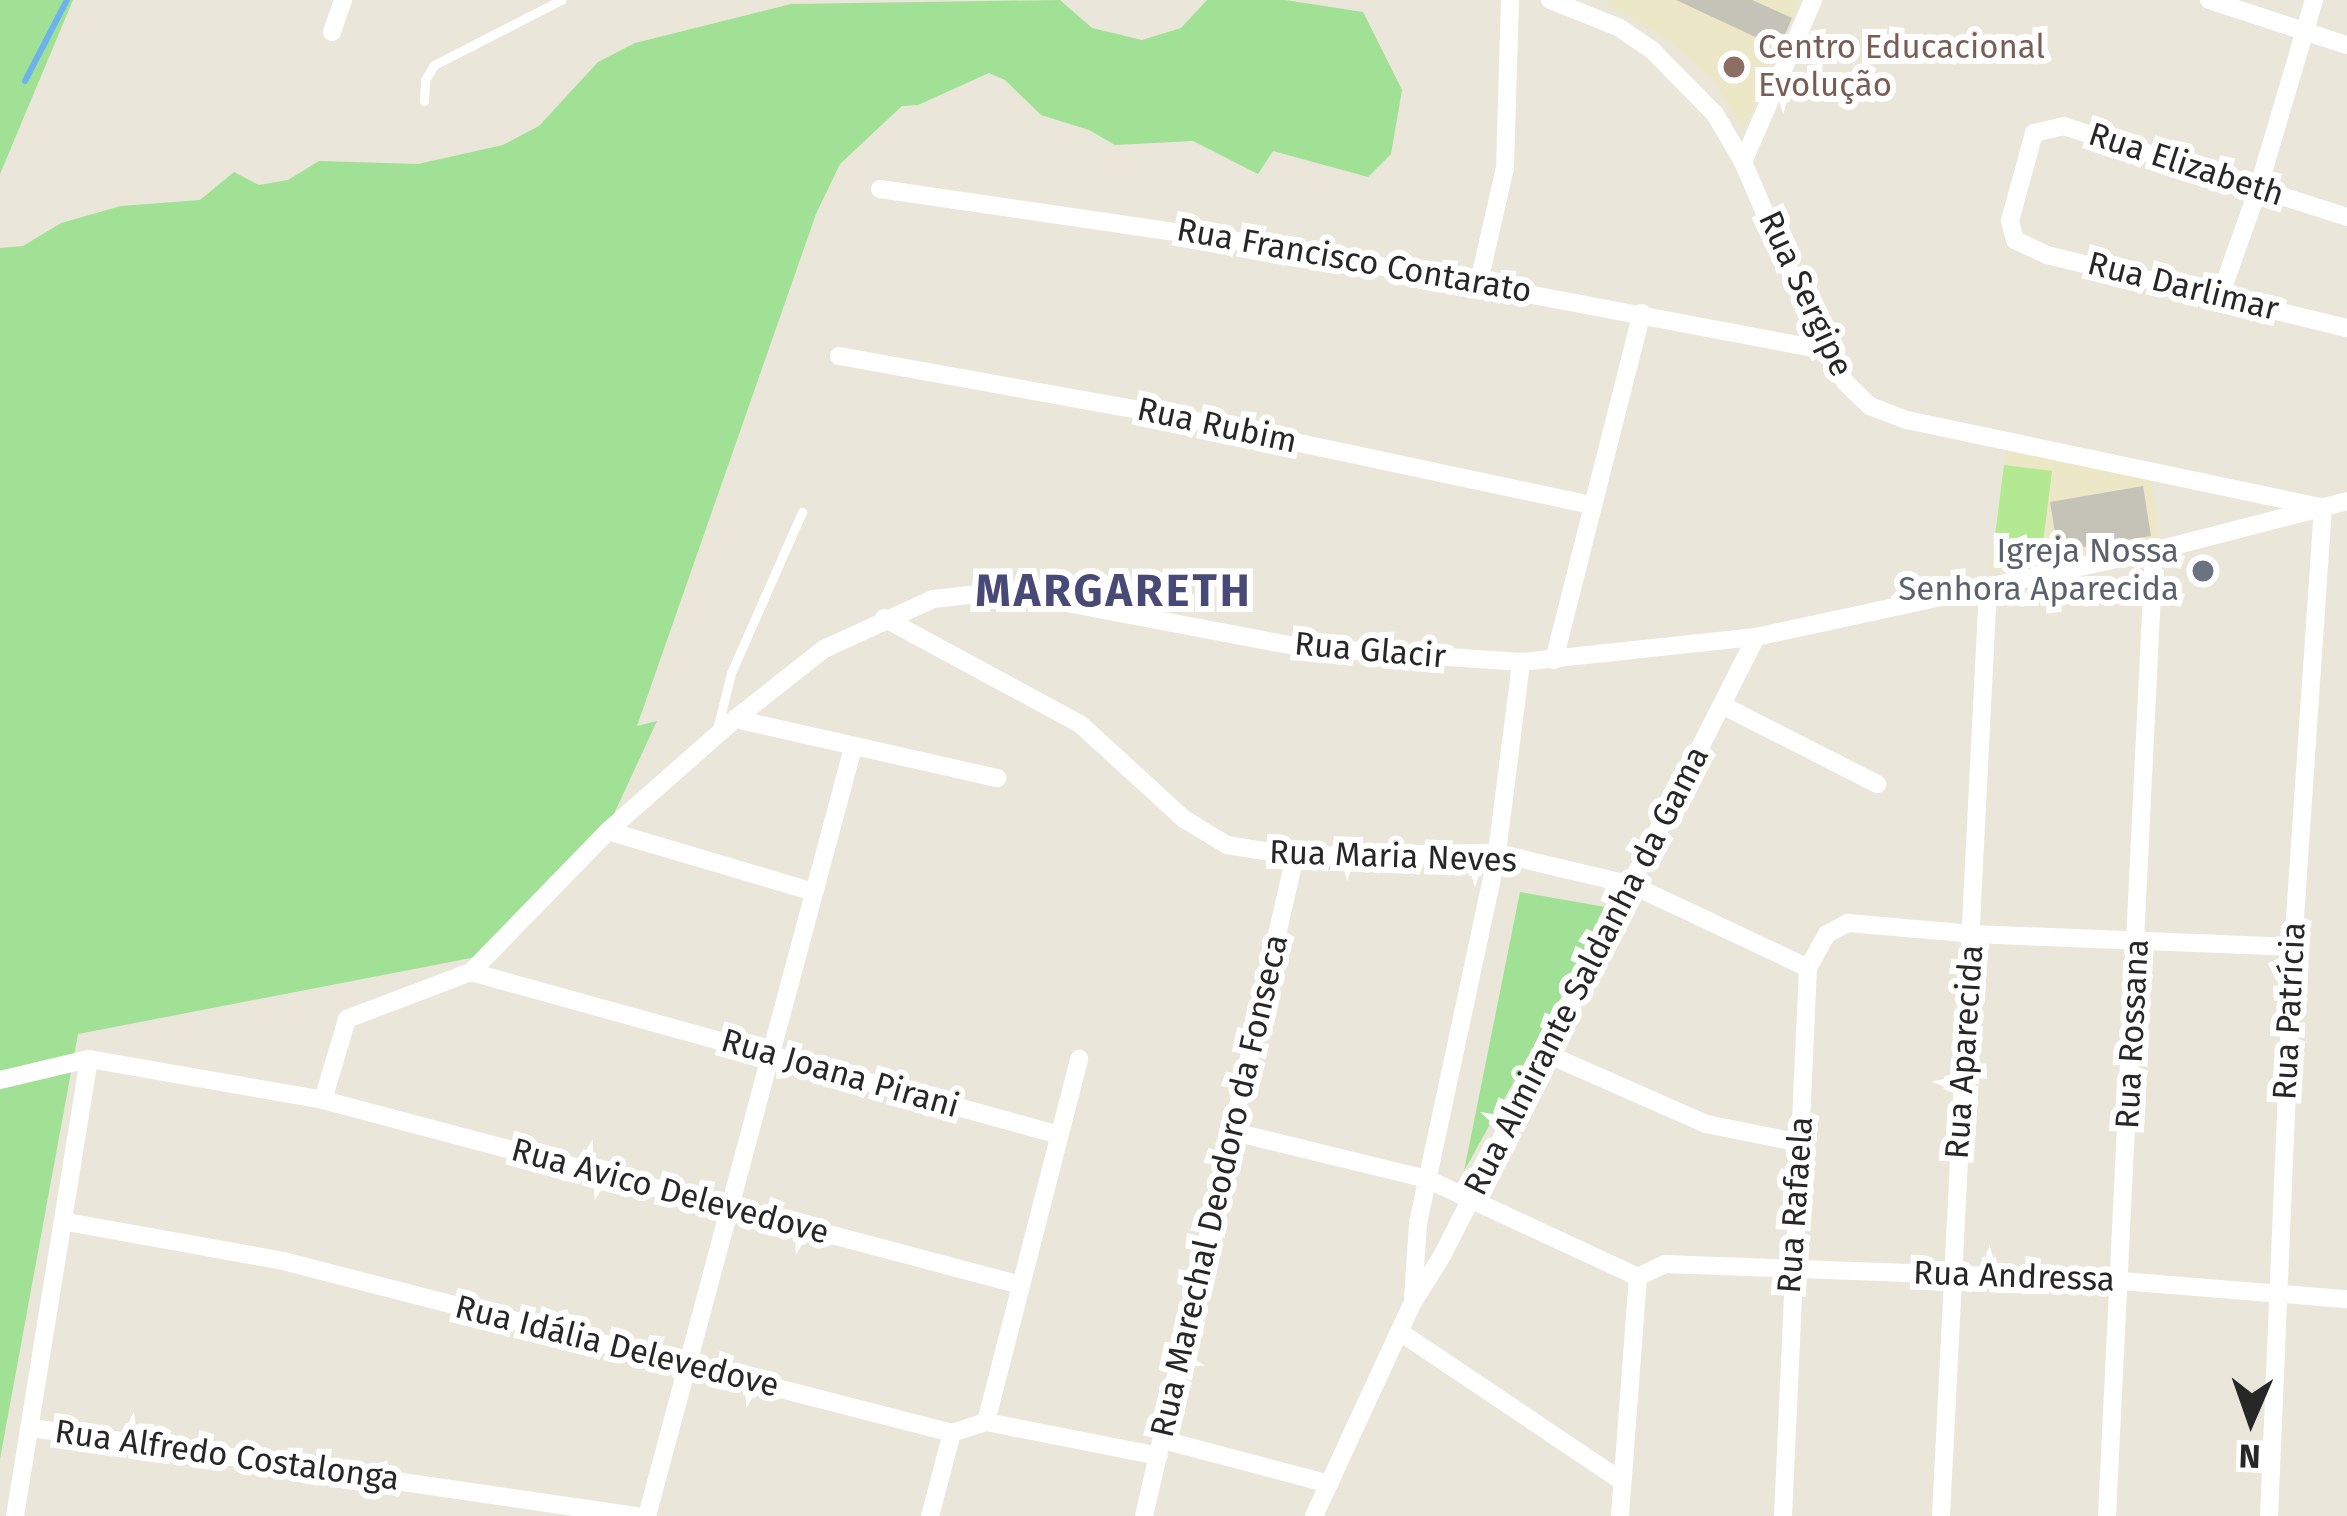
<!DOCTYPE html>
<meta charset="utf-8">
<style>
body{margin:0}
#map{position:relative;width:2347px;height:1516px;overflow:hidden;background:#eae6d9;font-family:"Fira Sans",sans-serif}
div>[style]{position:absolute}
.education>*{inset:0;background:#ece7c7}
.green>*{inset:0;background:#a1e195}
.pitch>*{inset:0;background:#b3e990}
.stream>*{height:6px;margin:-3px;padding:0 3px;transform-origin:3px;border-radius:3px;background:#6bb3ed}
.building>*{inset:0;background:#c5c2b8}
.service>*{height:9px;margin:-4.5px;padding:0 4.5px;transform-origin:4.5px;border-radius:4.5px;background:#fff}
.minor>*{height:18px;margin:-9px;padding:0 9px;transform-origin:9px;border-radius:9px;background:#fff}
.dots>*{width:33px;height:33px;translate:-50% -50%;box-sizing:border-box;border:6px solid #fff;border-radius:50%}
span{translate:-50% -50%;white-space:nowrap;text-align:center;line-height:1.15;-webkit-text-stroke:12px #fff;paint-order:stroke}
.education-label{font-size:33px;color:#785e54}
.left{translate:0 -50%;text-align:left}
.street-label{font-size:33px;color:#272727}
.worship-label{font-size:33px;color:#5b616d}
.right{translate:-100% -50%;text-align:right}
.district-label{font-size:45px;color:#494977;font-weight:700;letter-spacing:3px}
.north{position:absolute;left:2191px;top:1360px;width:120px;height:120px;-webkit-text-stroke:9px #fff;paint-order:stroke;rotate:182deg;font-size:33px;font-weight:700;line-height:48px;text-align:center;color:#272727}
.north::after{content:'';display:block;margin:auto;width:42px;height:54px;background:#272727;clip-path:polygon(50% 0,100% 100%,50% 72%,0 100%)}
</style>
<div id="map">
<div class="education">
<div style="clip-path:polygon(1610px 0,1800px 0,1743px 131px,1718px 86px,1669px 40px,1605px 3px)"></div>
<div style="clip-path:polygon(2006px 450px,2152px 479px,2159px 537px,1990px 573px)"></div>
</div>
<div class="green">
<div style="clip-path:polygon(0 0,73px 0,0 174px)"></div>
<div style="clip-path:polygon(1060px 0,1092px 28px,1142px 40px,1181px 28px,1207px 0,1285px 0,1363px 12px,1402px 90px,1391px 154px,1368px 177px,1273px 151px,1258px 174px,1193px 141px,1115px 145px,1089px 130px,1041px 115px,1005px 80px,989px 73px,918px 105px,902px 106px,840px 164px,816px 214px,637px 726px,657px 721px,594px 857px,497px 953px,78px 1034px,0 1459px,0 248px,23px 246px,61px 223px,121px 206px,200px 200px,234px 172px,259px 185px,288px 180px,319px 161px,418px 164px,503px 145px,539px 126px,598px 62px,635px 43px,791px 4px)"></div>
<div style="clip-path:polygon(1520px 892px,1611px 908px,1464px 1171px)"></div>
</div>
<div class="pitch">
<div style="clip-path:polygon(2004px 465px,2052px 471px,2042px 550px,1994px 544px)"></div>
</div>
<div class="stream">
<div style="left:25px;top:81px;width:91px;rotate:-62.6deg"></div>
</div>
<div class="building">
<div style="clip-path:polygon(1676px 0,1752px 0,1792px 18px,1779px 48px)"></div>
<div style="clip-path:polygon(2143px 486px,2151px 536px,2058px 551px,2050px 502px)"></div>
</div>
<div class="service">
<div style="left:424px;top:101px;width:21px;rotate:-87deg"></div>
<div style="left:425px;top:80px;width:17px;rotate:-59deg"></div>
<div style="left:434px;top:65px;width:143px;rotate:-27.1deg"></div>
<div style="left:717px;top:730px;width:59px;rotate:-76.2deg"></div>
<div style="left:731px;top:673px;width:176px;rotate:-66.2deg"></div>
</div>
<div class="minor">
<div style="left:1550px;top:0;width:73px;rotate:21.7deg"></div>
<div style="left:1618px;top:27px;width:41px;rotate:34.1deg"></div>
<div style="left:1652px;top:50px;width:90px;rotate:45.5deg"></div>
<div style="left:1715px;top:114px;width:56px;rotate:59.7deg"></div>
<div style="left:1743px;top:162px;width:205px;rotate:66.7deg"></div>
<div style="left:1824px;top:350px;width:40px;rotate:56deg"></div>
<div style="left:1846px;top:383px;width:33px;rotate:44deg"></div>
<div style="left:1870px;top:406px;width:40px;rotate:21deg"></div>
<div style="left:1907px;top:420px;width:421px;rotate:11.9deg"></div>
<div style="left:2209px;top:0;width:145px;rotate:18.1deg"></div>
<div style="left:332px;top:32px;width:34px;rotate:-71deg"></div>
<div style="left:1743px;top:162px;width:176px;rotate:-66.6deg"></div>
<div style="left:880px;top:189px;width:413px;rotate:8.3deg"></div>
<div style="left:1289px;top:249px;width:544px;rotate:10.69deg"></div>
<div style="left:2347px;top:217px;width:297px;rotate:-162.2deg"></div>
<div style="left:2064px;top:126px;width:31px;rotate:167deg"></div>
<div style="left:2034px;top:133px;width:91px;rotate:105.3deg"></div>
<div style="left:2010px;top:221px;width:20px;rotate:75deg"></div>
<div style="left:2015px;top:240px;width:35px;rotate:25deg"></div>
<div style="left:2047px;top:255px;width:309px;rotate:13.7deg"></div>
<div style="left:1479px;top:282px;width:117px;rotate:-77.2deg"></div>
<div style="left:1505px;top:168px;width:168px;rotate:-88.3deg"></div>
<div style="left:2220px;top:296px;width:114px;rotate:-70.4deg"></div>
<div style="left:2258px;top:189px;width:197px;rotate:-73.5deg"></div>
<div style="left:839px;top:356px;width:334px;rotate:10.2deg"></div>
<div style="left:1168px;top:415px;width:434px;rotate:12deg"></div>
<div style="left:884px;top:618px;width:223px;rotate:28.4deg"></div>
<div style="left:1080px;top:724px;width:141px;rotate:42.4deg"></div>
<div style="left:1184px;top:819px;width:50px;rotate:31.2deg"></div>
<div style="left:1227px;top:845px;width:69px;rotate:9.2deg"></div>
<div style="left:1295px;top:856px;width:202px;rotate:-0.9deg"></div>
<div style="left:1497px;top:853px;width:139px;rotate:13.3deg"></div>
<div style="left:1632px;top:885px;width:195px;rotate:25.2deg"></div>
<div style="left:1554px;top:660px;width:358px;rotate:-75.8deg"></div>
<div style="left:1724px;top:706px;width:172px;rotate:27deg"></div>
<div style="left:735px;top:719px;width:269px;rotate:12.7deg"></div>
<div style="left:608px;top:831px;width:215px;rotate:16.5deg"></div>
<div style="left:471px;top:972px;width:610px;rotate:15.49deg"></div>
<div style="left:1545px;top:1053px;width:176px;rotate:23.8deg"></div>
<div style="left:1706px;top:1124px;width:97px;rotate:11.3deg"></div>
<div style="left:0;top:1080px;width:91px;rotate:-13.3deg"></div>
<div style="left:89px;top:1059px;width:238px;rotate:9.9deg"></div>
<div style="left:323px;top:1100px;width:718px;rotate:14.85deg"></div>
<div style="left:323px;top:1100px;width:84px;rotate:-73.5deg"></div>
<div style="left:347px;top:1019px;width:133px;rotate:-20.8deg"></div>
<div style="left:471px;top:972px;width:197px;rotate:-45.8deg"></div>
<div style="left:608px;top:831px;width:169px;rotate:-41.4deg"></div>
<div style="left:735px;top:719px;width:113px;rotate:-38.2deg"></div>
<div style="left:824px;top:649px;width:120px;rotate:-24.6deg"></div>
<div style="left:933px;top:599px;width:55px;rotate:-6.2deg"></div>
<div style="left:988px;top:593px;width:42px;rotate:4.1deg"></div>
<div style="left:1030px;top:596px;width:276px;rotate:10.7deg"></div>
<div style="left:1301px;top:647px;width:221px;rotate:3.9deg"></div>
<div style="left:1521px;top:662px;width:236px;rotate:-6.1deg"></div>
<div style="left:1756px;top:637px;width:407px;rotate:-12.2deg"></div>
<div style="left:2154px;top:551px;width:199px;rotate:-14.5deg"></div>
<div style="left:1234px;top:1132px;width:199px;rotate:13.7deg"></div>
<div style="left:1427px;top:1179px;width:233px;rotate:24.9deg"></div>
<div style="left:67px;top:1222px;width:219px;rotate:10.2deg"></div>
<div style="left:283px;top:1261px;width:691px;rotate:14.42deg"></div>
<div style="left:1413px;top:1298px;width:75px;rotate:-86.2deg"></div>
<div style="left:1418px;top:1223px;width:378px;rotate:-77.9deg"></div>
<div style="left:1497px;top:853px;width:193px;rotate:-82.8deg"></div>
<div style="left:1400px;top:1332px;width:267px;rotate:33.9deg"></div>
<div style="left:986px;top:1422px;width:375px;rotate:-75.6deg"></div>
<div style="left:32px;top:1428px;width:610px;rotate:8.29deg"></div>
<div style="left:1163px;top:1440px;width:172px;rotate:14.8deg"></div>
<div style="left:15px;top:1516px;width:463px;rotate:-80.8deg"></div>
<div style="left:647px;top:1516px;width:795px;rotate:-74.99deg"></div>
<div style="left:930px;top:1516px;width:86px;rotate:-75.2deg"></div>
<div style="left:952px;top:1433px;width:36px;rotate:-18deg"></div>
<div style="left:986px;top:1422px;width:176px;rotate:11.1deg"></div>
<div style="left:1144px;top:1516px;width:677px;rotate:-77.11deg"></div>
<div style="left:1314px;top:1516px;width:236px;rotate:-65.2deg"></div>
<div style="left:1413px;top:1302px;width:54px;rotate:-57.8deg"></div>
<div style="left:1442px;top:1256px;width:694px;rotate:-63.1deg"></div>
<div style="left:1620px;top:1516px;width:240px;rotate:-85.7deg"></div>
<div style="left:1638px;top:1277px;width:30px;rotate:-26deg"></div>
<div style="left:1665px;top:1264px;width:456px;rotate:2.1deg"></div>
<div style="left:2121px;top:1281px;width:227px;rotate:4.6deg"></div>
<div style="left:1783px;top:1516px;width:549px;rotate:-87.39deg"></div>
<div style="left:1808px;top:968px;width:39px;rotate:-61deg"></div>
<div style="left:1827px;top:934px;width:24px;rotate:-28deg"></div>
<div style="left:1848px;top:923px;width:125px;rotate:5deg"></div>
<div style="left:1973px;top:934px;width:320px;rotate:2.3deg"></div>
<div style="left:1941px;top:1516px;width:928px;rotate:-87.1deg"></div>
<div style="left:2107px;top:1516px;width:966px;rotate:-87.21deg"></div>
<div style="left:2269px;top:1516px;width:570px;rotate:-87.58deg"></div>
<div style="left:2293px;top:947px;width:440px;rotate:-86.1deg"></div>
</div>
<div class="dots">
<div style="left:1734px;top:67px;background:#8d6e63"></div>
<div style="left:2203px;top:571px;background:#6b7280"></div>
</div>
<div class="education-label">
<span class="left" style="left:1758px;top:67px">Centro Educacional<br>Evolução</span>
</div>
<div class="street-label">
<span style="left:2186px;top:165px;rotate:18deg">Rua Elizabeth</span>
<span style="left:1354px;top:261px;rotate:10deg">Rua Francisco Contarato</span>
<span style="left:2183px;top:287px;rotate:14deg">Rua Darlimar</span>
<span style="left:1805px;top:294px;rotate:65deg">Rua Sergipe</span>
<span style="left:1217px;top:426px;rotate:12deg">Rua Rubim</span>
<span style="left:1370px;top:651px;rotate:5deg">Rua Glacir</span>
<span style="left:1393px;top:857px;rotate:2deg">Rua Maria Neves</span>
<span style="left:1587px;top:971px;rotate:-63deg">Rua Almirante Saldanha da Gama</span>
<span style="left:2290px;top:1011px;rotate:-87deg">Rua Patrícia</span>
<span style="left:2133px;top:1034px;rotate:-87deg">Rua Rossana</span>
<span style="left:1965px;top:1052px;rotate:-86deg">Rua Aparecida</span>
<span style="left:840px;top:1074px;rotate:16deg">Rua Joana Pirani</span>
<span style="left:1220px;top:1186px;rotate:-77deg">Rua Marechal Deodoro da Fonseca</span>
<span style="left:670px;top:1192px;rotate:15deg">Rua Avico Delevedove</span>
<span style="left:1796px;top:1205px;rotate:-86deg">Rua Rafaela</span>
<span style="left:2014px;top:1277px;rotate:2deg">Rua Andressa</span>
<span style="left:617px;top:1347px;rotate:14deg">Rua Idália Delevedove</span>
<span style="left:227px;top:1456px;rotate:8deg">Rua Alfredo Costalonga</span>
</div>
<div class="worship-label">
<span class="right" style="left:2179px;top:571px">Igreja Nossa<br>Senhora Aparecida</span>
</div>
<div class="district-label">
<span style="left:1114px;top:592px">MARGARETH</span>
</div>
<div class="north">N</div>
</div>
